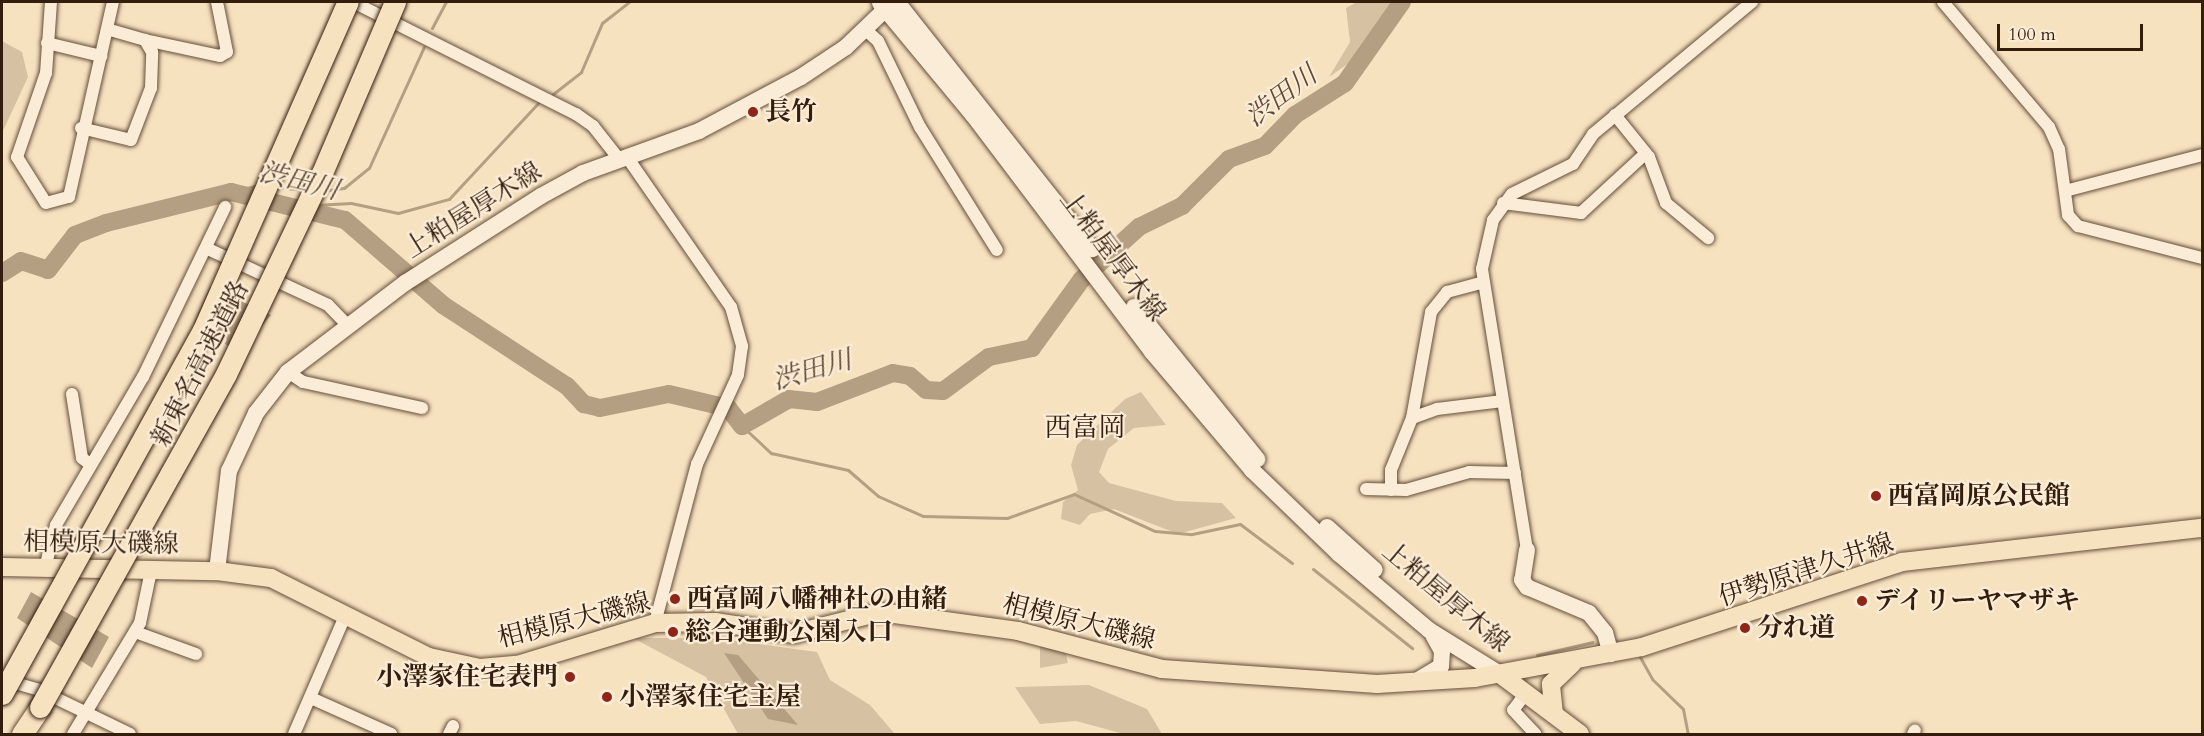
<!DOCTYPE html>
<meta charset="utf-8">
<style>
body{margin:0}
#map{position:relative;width:2204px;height:736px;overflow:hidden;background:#f7e2c0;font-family:Cardo,"Noto Serif JP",serif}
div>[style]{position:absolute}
.green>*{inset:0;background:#d6c1a2}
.water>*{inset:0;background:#b49f83}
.stream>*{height:3px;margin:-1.5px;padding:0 1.5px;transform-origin:1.5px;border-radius:1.5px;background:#b49f83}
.river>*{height:18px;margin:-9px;padding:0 9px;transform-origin:9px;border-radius:9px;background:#b49f83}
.roads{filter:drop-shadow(0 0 2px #644e3a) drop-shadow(0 0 2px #644e3a)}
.street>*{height:12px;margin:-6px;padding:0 6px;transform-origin:6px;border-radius:6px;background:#faecd6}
.secondary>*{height:16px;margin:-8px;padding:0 8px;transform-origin:8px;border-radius:8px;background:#faecd6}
.primary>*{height:18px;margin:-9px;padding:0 9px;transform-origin:9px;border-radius:9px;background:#f7e2c0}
.highway>*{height:21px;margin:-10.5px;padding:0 10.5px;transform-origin:10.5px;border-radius:10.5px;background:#f7e2c0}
.bridges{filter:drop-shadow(0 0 2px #331d0d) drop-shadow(0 0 2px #331d0d)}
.highway-bridge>*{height:21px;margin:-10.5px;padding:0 10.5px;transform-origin:10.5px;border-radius:10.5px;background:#f7e2c0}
.dots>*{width:16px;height:16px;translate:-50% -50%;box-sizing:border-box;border:3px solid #faecd6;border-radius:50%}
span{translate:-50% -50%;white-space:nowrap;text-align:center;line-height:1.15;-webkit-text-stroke:4.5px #faecd6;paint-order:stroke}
.poi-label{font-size:26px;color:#331d0d;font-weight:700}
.left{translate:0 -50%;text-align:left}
.right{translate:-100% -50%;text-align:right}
.street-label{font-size:26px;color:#331d0d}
.water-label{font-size:27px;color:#604a36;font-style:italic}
.neighbourhood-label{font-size:27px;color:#331d0d}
.frame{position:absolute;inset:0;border:3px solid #331d0d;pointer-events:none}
.scale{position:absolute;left:1997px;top:24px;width:146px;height:27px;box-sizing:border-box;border:3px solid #331d0d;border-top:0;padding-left:8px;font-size:18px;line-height:21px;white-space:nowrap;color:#331d0d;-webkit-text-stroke:4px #faecd6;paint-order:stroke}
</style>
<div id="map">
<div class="green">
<div style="clip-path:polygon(1357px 2px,1394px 2px,1352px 61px,1329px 77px,1350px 42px,1346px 8px)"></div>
<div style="clip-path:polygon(2px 41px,22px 52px,28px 77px,2px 133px)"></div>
<div style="clip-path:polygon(1141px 392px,1166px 425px,1134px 428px,1108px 449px,1099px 472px,1109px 483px,1176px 501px,1222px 503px,1236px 518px,1178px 534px,1114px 509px,1090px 514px,1080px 525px,1061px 519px,1063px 502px,1078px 490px,1071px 465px,1077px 445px,1125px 399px)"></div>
<div style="clip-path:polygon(633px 638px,714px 638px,817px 652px,830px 680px,870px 705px,895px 734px,738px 734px,706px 677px)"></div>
<div style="clip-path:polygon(1040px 645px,1065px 651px,1068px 663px,1040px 668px)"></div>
<div style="clip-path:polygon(1089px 685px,1147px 709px,1162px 734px,1124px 734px,1076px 721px,1040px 724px,1015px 687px)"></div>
</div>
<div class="water">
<div style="clip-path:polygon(210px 287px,271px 315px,240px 352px,225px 344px,227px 339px,194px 323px)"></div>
<div style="clip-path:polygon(31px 592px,109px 637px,92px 668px,17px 618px)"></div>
<div style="clip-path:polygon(724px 653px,738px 655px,798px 725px,768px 719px)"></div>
</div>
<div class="stream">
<div style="left:432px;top:28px;width:30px;rotate:-62deg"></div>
<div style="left:553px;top:94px;width:36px;rotate:-38deg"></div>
<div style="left:581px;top:72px;width:53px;rotate:-66.8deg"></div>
<div style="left:602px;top:23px;width:34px;rotate:-38deg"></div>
<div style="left:275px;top:187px;width:29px;rotate:6deg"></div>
<div style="left:322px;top:191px;width:22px;rotate:-8deg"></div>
<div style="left:344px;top:188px;width:32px;rotate:-39deg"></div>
<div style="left:369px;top:168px;width:133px;rotate:-65.6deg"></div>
<div style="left:231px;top:192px;width:29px;rotate:-14deg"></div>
<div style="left:315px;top:205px;width:36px;rotate:-3deg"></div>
<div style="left:351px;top:203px;width:48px;rotate:12deg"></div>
<div style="left:398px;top:213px;width:53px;rotate:-15.4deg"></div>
<div style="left:449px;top:199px;width:132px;rotate:-47.1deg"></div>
<div style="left:742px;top:426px;width:40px;rotate:43deg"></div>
<div style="left:771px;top:453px;width:79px;rotate:12.4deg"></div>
<div style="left:848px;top:470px;width:40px;rotate:41deg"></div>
<div style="left:878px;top:496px;width:49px;rotate:24deg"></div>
<div style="left:923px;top:516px;width:84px;rotate:1.4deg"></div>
<div style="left:1007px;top:518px;width:71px;rotate:-19.7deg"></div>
<div style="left:1074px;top:494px;width:89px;rotate:24.6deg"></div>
<div style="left:1155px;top:531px;width:37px;rotate:5deg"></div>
<div style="left:1192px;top:534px;width:49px;rotate:-11.8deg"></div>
<div style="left:1240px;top:524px;width:65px;rotate:36.9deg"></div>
<div style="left:1313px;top:569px;width:127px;rotate:38.6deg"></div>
<div style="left:1537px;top:655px;width:57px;rotate:-13.1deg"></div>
<div style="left:1640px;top:657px;width:25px;rotate:61deg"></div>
<div style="left:1652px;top:679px;width:43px;rotate:44.1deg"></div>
<div style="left:1683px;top:709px;width:25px;rotate:79deg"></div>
</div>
<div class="river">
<div style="left:2px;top:273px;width:22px;rotate:-32deg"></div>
<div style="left:21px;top:261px;width:28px;rotate:18deg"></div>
<div style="left:48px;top:270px;width:44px;rotate:-52.4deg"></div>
<div style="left:75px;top:235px;width:33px;rotate:-21deg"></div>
<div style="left:106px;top:223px;width:129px;rotate:-13.9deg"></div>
<div style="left:231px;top:192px;width:117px;rotate:13.8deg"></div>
<div style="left:345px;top:220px;width:130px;rotate:40.9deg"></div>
<div style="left:443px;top:305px;width:148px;rotate:33.2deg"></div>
<div style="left:567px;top:386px;width:25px;rotate:47deg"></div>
<div style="left:584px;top:404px;width:16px;rotate:14deg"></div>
<div style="left:600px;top:408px;width:70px;rotate:-11.5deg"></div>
<div style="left:669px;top:394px;width:61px;rotate:13.3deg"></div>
<div style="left:728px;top:408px;width:23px;rotate:52deg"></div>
<div style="left:742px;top:426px;width:54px;rotate:-29.9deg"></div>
<div style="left:789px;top:399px;width:28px;rotate:6deg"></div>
<div style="left:817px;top:402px;width:81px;rotate:-20.9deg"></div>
<div style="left:893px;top:373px;width:17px;rotate:10deg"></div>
<div style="left:910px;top:376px;width:21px;rotate:41deg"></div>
<div style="left:926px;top:390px;width:17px;rotate:3deg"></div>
<div style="left:943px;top:391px;width:57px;rotate:-36.5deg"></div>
<div style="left:989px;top:357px;width:44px;rotate:-11.8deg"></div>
<div style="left:1032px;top:348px;width:85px;rotate:-54.1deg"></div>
<div style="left:1082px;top:279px;width:77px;rotate:-42.4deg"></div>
<div style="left:1139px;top:227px;width:48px;rotate:-26deg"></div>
<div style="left:1182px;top:206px;width:66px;rotate:-45deg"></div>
<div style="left:1229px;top:159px;width:38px;rotate:-20deg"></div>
<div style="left:1265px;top:146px;width:43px;rotate:-45.9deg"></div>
<div style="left:1295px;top:115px;width:59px;rotate:-32.6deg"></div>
<div style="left:1345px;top:83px;width:99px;rotate:-54.9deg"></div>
</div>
<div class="roads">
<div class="street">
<div style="left:51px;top:2px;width:71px;rotate:94deg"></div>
<div style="left:46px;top:73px;width:89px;rotate:109deg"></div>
<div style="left:17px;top:157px;width:54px;rotate:57.8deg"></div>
<div style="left:46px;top:203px;width:24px;rotate:-15deg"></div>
<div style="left:69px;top:197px;width:200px;rotate:-77.3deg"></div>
<div style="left:353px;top:2px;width:250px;rotate:26.7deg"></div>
<div style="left:576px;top:114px;width:21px;rotate:35deg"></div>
<div style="left:593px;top:126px;width:42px;rotate:51.8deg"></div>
<div style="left:1943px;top:2px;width:164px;rotate:49.7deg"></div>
<div style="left:2049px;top:127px;width:24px;rotate:66deg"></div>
<div style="left:2059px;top:149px;width:67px;rotate:82.2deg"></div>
<div style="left:2068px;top:215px;width:15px;rotate:48deg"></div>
<div style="left:2078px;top:226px;width:128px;rotate:14.5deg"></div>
<div style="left:866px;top:30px;width:16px;rotate:43deg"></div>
<div style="left:878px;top:41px;width:96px;rotate:64deg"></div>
<div style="left:920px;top:127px;width:145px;rotate:58deg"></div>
<div style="left:145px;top:40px;width:77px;rotate:12deg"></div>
<div style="left:220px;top:56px;width:8px;rotate:-30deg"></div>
<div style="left:227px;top:52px;width:51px;rotate:-101.3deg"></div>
<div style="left:47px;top:43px;width:56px;rotate:13.5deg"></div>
<div style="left:1615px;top:115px;width:54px;rotate:51deg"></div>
<div style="left:1649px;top:157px;width:49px;rotate:69.7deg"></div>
<div style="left:1666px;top:203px;width:55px;rotate:39.8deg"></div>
<div style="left:81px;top:128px;width:51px;rotate:13.5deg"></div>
<div style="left:131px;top:140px;width:56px;rotate:-69deg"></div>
<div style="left:151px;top:88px;width:36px;rotate:-88deg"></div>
<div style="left:152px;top:52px;width:14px;rotate:-120deg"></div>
<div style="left:145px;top:40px;width:37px;rotate:-164deg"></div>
<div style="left:627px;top:157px;width:183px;rotate:55.3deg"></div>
<div style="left:731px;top:307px;width:41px;rotate:74.2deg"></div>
<div style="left:742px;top:346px;width:29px;rotate:98deg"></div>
<div style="left:738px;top:375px;width:98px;rotate:114.7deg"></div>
<div style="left:697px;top:464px;width:164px;rotate:104.8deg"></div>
<div style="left:2065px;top:191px;width:142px;rotate:-14.7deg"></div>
<div style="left:1503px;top:203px;width:79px;rotate:7.3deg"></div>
<div style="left:1581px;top:213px;width:88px;rotate:-42.7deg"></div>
<div style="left:208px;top:249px;width:132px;rotate:25deg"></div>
<div style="left:328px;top:305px;width:28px;rotate:46deg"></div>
<div style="left:288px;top:372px;width:18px;rotate:34deg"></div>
<div style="left:303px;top:382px;width:122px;rotate:12.3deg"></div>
<div style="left:72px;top:394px;width:65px;rotate:81.1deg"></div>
<div style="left:82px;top:458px;width:11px;rotate:38deg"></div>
<div style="left:1412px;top:418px;width:108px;rotate:-79.8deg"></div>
<div style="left:1431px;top:312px;width:26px;rotate:-51deg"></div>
<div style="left:1447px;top:292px;width:38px;rotate:-15deg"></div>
<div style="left:1366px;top:489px;width:40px;rotate:1.4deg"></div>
<div style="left:1406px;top:490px;width:66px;rotate:-15.9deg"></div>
<div style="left:1469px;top:472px;width:46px;rotate:1.2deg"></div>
<div style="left:1391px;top:490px;width:20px;rotate:-90deg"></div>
<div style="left:1391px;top:470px;width:56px;rotate:-68deg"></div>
<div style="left:1412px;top:418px;width:27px;rotate:-20deg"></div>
<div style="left:1437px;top:409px;width:66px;rotate:-6.9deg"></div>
<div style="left:1527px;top:550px;width:285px;rotate:-99.1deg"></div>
<div style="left:1482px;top:269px;width:50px;rotate:-77.3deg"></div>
<div style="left:1493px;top:220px;width:32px;rotate:-54deg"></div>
<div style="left:1512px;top:194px;width:68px;rotate:-26.2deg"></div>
<div style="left:1573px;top:164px;width:36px;rotate:-56deg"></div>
<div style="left:1593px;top:134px;width:207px;rotate:-39.7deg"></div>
<div style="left:45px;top:568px;width:44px;rotate:-75.7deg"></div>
<div style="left:56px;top:525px;width:172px;rotate:-59.6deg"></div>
<div style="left:143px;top:377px;width:189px;rotate:-64.2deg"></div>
<div style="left:135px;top:632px;width:65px;rotate:19.8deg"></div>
<div style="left:5px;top:680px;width:35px;rotate:16deg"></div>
<div style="left:39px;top:690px;width:101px;rotate:25.8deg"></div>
<div style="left:1526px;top:693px;width:21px;rotate:127deg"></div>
<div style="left:1513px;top:710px;width:33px;rotate:47deg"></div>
<div style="left:311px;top:698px;width:88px;rotate:24.2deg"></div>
<div style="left:73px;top:734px;width:130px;rotate:-58.9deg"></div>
<div style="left:140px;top:623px;width:53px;rotate:-78.1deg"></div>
<div style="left:294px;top:734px;width:129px;rotate:-66.6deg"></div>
<div style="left:449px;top:734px;width:9px;rotate:-63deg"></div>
<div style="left:1913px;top:734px;width:4px;rotate:-63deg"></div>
</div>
<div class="secondary">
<div style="left:897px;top:2px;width:315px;rotate:51.7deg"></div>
<div style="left:880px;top:3px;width:146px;rotate:50.3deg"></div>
<div style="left:973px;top:115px;width:297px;rotate:52.9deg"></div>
<div style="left:1152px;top:352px;width:155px;rotate:49.7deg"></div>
<div style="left:1252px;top:470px;width:121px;rotate:44deg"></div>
<div style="left:1339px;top:554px;width:118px;rotate:40.2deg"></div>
<div style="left:1429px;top:630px;width:84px;rotate:31.8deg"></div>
<div style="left:1134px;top:307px;width:196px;rotate:51deg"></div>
<div style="left:1327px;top:527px;width:64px;rotate:41.9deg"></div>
<div style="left:1527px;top:550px;width:30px;rotate:99deg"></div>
<div style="left:1522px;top:580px;width:9px;rotate:54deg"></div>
<div style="left:1527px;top:587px;width:67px;rotate:22.8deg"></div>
<div style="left:1589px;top:613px;width:26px;rotate:51deg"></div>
<div style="left:1605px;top:633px;width:22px;rotate:74deg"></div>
<div style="left:217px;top:571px;width:101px;rotate:-83.2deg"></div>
<div style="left:229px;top:471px;width:64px;rotate:-65deg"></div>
<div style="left:256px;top:413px;width:52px;rotate:-52deg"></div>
<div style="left:288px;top:372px;width:147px;rotate:-37.3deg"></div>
<div style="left:405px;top:283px;width:161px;rotate:-32.6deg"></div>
<div style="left:541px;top:196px;width:48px;rotate:-28.7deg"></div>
<div style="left:583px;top:173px;width:123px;rotate:-19.9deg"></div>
<div style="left:699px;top:131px;width:115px;rotate:-27.9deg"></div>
<div style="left:801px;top:77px;width:54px;rotate:-33.7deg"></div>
<div style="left:846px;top:47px;width:65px;rotate:-43.8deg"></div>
<div style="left:1418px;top:680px;width:27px;rotate:-31deg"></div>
<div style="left:1441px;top:666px;width:15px;rotate:-86deg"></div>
<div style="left:1442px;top:651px;width:18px;rotate:-119deg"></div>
</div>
<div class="primary">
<div style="left:2px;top:567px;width:215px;rotate:1.1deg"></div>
<div style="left:217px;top:571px;width:54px;rotate:7.4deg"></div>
<div style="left:271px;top:578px;width:177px;rotate:26.6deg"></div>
<div style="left:429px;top:657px;width:52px;rotate:12.2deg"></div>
<div style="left:480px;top:668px;width:37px;rotate:-5deg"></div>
<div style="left:517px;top:665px;width:144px;rotate:-16.9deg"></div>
<div style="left:655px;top:623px;width:60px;rotate:-1deg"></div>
<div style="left:715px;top:622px;width:79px;rotate:8.7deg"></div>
<div style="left:793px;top:634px;width:90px;rotate:-14.2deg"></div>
<div style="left:880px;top:612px;width:139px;rotate:7.8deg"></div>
<div style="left:1018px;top:631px;width:149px;rotate:14.8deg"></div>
<div style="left:1162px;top:669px;width:216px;rotate:4deg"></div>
<div style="left:1377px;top:684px;width:98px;rotate:-3.5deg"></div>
<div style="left:1475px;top:678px;width:170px;rotate:-10.5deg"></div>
<div style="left:1642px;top:647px;width:274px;rotate:-18.1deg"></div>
<div style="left:1902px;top:562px;width:302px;rotate:-6.5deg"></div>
<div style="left:1500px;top:674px;width:100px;rotate:36.9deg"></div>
<div style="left:1554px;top:714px;width:30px;rotate:-96deg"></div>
<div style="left:1551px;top:684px;width:30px;rotate:-44deg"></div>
</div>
<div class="highway">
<div style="left:22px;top:734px;width:32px;rotate:-56deg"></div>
</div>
</div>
<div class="bridges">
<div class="highway-bridge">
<div style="left:2px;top:694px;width:416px;rotate:-61.1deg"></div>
<div style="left:203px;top:330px;width:359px;rotate:-66.2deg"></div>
<div style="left:40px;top:707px;width:381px;rotate:-60.8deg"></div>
<div style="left:226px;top:374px;width:223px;rotate:-64.5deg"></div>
<div style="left:322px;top:173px;width:186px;rotate:-66.9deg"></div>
</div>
</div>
<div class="dots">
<div style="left:753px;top:112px;background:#8f2418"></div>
<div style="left:1876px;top:496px;background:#8f2418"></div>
<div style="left:675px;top:599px;background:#8f2418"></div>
<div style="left:1862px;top:601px;background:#8f2418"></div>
<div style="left:1745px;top:628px;background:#8f2418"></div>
<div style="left:673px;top:632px;background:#8f2418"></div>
<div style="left:570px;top:677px;background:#8f2418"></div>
<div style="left:607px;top:697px;background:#8f2418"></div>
</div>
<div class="poi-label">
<span class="left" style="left:765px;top:112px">長竹</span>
<span class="left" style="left:1888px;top:496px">西富岡原公民館</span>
<span class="left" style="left:687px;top:599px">西富岡八幡神社の由緒</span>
<span class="left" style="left:1874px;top:601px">デイリーヤマザキ</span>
<span class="left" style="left:1757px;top:628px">分れ道</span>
<span class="left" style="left:685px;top:632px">総合運動公園入口</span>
<span class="right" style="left:558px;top:677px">小澤家住宅表門</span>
<span class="left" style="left:619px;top:697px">小澤家住宅主屋</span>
</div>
<div class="street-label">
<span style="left:473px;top:210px;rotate:-32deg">上粕屋厚木線</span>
<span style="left:1113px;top:256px;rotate:53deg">上粕屋厚木線</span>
<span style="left:200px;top:364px;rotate:-63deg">新東名高速道路</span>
<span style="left:101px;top:543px;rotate:1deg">相模原大磯線</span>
<span style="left:1806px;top:570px;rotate:-18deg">伊勢原津久井線</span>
<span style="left:1446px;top:597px;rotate:40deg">上粕屋厚木線</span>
<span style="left:574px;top:620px;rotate:-14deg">相模原大磯線</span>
<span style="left:1079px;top:622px;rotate:14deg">相模原大磯線</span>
</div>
<div class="water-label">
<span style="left:1281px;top:96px;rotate:-37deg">渋田川</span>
<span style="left:299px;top:181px;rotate:14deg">渋田川</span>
<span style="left:812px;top:370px;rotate:-16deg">渋田川</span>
</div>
<div class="neighbourhood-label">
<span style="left:1085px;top:428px">西富岡</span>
</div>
<div class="frame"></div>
<div class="scale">100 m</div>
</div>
